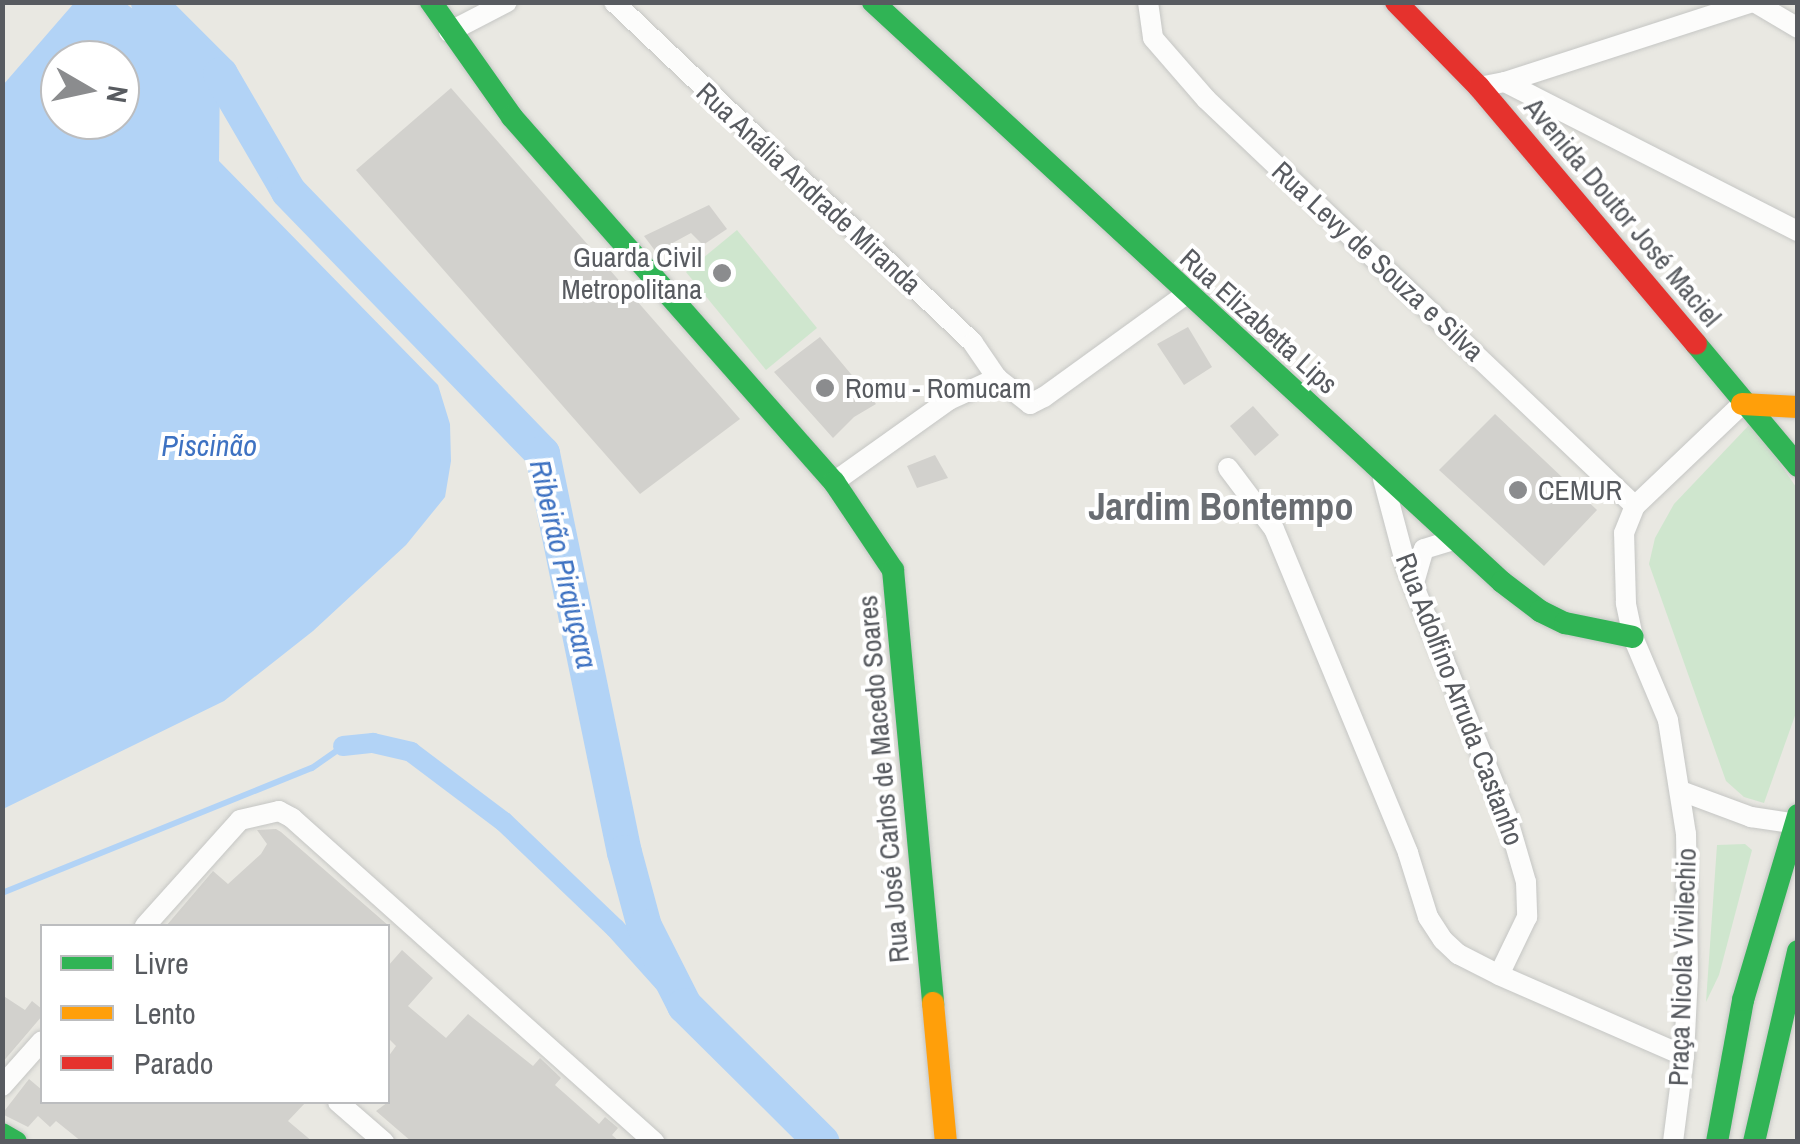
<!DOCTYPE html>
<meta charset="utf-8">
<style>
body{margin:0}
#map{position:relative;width:1800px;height:1144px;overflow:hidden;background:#e9e8e2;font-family:"Archivo Narrow",sans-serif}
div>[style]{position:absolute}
.green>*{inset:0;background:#cfe6ce}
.water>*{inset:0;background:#b2d3f6}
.stream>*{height:6px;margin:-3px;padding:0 3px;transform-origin:3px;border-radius:3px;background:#b2d3f6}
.canal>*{height:20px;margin:-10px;padding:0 10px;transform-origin:10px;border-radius:10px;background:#b2d3f6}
.river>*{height:35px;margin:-17.5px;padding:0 17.5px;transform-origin:17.5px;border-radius:17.5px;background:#b2d3f6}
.building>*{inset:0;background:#d2d1cd}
.roads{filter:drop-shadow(0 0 2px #c5c6c4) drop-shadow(0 0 2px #c5c6c4)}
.street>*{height:20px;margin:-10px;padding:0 10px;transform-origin:10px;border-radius:10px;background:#fcfcfb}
.fast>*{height:22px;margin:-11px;padding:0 11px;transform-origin:11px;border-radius:11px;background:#30b455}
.slow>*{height:22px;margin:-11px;padding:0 11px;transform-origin:11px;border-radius:11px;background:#ff9f0a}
.jam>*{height:22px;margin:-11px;padding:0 11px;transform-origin:11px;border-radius:11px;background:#e5322d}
.dots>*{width:28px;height:28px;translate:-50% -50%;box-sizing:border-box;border:5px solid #fff;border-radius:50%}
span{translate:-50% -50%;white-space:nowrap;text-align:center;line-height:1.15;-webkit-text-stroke:8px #fff;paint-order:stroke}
.street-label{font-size:28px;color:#585b60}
.poi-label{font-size:28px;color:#585b60}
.right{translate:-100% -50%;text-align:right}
.left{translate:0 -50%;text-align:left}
.water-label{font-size:30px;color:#3e72c2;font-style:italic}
.district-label{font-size:38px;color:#696d72;font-weight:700}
.frame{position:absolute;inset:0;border:5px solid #585b60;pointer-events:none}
.legend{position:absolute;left:40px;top:924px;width:350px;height:180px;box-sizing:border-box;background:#fff;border:2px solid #bcbdbf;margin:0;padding:12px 18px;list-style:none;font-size:30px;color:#585b60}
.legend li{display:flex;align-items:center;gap:20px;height:50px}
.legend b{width:50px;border:2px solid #bcbdbf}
.north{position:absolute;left:40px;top:40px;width:100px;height:100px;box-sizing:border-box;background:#fff;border:2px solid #bcbdbf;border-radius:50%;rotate:99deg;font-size:28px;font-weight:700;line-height:40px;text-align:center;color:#585b60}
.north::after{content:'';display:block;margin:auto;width:35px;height:45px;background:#8b8c8e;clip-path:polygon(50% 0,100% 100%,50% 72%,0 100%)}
</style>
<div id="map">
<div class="green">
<div style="clip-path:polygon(737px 230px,817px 328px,766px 370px,686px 272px)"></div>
<div style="clip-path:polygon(1752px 422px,1798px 490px,1797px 710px,1764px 803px,1744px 797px,1726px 781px,1649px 564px,1655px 538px,1674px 504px)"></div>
<div style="clip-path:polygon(1745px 844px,1752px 850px,1719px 975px,1706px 1002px,1717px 845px)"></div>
</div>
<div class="water">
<div style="clip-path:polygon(evenodd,75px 2px,125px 3px,220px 74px,219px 161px,438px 385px,450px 424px,451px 461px,445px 497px,406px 545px,313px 631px,224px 701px,3px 809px,3px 85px,75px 2px,60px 60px,120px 60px,120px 120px,60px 120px,60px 60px)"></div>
</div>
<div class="stream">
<div style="left:2px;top:893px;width:334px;rotate:-22deg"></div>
<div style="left:312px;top:768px;width:38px;rotate:-35deg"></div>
</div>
<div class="canal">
<div style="left:343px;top:746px;width:30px;rotate:-6deg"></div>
<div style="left:373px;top:743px;width:39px;rotate:13deg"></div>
<div style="left:411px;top:752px;width:116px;rotate:37deg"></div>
<div style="left:504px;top:822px;width:153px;rotate:43.7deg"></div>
<div style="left:615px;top:928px;width:103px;rotate:48.1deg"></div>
</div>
<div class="river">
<div style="left:148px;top:2px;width:102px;rotate:45deg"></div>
<div style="left:220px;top:74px;width:135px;rotate:59.8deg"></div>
<div style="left:288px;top:191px;width:365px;rotate:45.9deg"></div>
<div style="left:542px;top:453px;width:407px;rotate:78.4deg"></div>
<div style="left:624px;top:852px;width:77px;rotate:74.9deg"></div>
<div style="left:644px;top:926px;width:89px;rotate:63.1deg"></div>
<div style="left:684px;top:1005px;width:194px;rotate:44.8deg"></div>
</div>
<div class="building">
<div style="clip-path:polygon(451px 88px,740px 419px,640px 494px,356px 170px)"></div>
<div style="clip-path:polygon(709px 205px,727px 229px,703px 245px,691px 233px,656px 252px,644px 236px)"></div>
<div style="clip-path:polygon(1188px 327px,1212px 367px,1184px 385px,1157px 344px)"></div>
<div style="clip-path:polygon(820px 337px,876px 404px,854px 417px,833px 438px,774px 372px)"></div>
<div style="clip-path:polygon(1253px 406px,1279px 435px,1255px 456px,1230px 426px)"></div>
<div style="clip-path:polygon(1495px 414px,1597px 510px,1544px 566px,1439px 470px)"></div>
<div style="clip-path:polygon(935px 455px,948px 478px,917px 488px,907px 466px)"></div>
<div style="clip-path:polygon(276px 829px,281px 832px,389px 926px,166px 926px,213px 871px,228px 884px,261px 854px,267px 844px,257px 830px)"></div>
<div style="clip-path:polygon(402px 950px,433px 978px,408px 1006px,446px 1038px,468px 1014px,533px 1066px,540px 1058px,561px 1078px,555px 1085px,572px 1100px,599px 1124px,605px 1117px,618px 1128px,612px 1135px,620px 1142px,412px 1142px,376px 1111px,388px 1102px,388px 1057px,396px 1046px,388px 1038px,388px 966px)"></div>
<div style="clip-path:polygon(2px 995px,25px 1010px,32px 1001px,42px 1009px,42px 1016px,2px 1063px)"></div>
<div style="clip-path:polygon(29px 1079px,42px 1090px,42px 1102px,306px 1102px,288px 1121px,313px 1142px,82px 1142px,56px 1121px,50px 1127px,38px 1116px,28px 1127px,2px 1114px)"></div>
</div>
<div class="roads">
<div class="street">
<div style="left:614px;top:2px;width:495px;rotate:43.5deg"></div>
<div style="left:973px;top:343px;width:42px;rotate:55.6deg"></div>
<div style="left:1148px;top:2px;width:36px;rotate:82deg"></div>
<div style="left:1153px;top:38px;width:81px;rotate:49deg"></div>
<div style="left:1206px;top:99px;width:591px;rotate:43.49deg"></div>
<div style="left:1754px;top:2px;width:51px;rotate:30.6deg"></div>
<div style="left:449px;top:32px;width:65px;rotate:-27.3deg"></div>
<div style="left:1505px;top:82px;width:261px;rotate:-17.9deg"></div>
<div style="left:1479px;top:87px;width:26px;rotate:-11deg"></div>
<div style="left:1505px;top:82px;width:329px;rotate:27deg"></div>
<div style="left:1228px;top:468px;width:76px;rotate:53deg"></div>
<div style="left:1274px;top:529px;width:351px;rotate:67.5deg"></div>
<div style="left:1408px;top:853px;width:67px;rotate:72.6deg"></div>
<div style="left:1428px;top:917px;width:27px;rotate:57deg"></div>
<div style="left:1443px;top:940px;width:21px;rotate:43deg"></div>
<div style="left:1458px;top:954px;width:46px;rotate:27.1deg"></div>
<div style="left:1499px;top:975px;width:202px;rotate:23.6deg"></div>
<div style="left:1383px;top:479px;width:93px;rotate:75.1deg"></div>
<div style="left:1407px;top:569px;width:267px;rotate:68deg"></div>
<div style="left:1507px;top:817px;width:68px;rotate:73.7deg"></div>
<div style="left:1526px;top:882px;width:35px;rotate:88deg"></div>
<div style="left:1527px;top:917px;width:64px;rotate:115.8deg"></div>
<div style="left:834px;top:482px;width:141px;rotate:-35.5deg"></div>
<div style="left:949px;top:400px;width:53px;rotate:-24.6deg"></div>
<div style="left:997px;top:378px;width:42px;rotate:38.2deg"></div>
<div style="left:1030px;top:404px;width:16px;rotate:-27deg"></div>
<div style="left:1044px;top:397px;width:174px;rotate:-35.9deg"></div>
<div style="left:1414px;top:583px;width:35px;rotate:-74deg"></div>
<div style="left:1424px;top:549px;width:31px;rotate:-17deg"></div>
<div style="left:1681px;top:791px;width:75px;rotate:20.4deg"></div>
<div style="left:1751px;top:817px;width:48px;rotate:8.5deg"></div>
<div style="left:145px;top:926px;width:142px;rotate:-48.1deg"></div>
<div style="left:240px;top:820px;width:40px;rotate:-13deg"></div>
<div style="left:279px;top:811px;width:15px;rotate:28deg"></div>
<div style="left:292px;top:818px;width:486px;rotate:41.8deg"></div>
<div style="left:2px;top:1086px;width:60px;rotate:-48.4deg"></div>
<div style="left:338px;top:1102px;width:61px;rotate:41deg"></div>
<div style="left:1673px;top:1142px;width:87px;rotate:-82.7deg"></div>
<div style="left:1684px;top:1056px;width:81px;rotate:-87.2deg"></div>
<div style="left:1688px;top:975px;width:141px;rotate:-90.8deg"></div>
<div style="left:1686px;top:834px;width:115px;rotate:-99deg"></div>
<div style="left:1668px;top:720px;width:90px;rotate:-112.9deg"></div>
<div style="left:1633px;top:637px;width:35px;rotate:-102deg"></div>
<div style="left:1626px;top:603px;width:70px;rotate:-91.6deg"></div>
<div style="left:1624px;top:533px;width:29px;rotate:-68deg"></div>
<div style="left:1635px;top:506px;width:148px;rotate:-43.6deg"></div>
</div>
<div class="fast">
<div style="left:431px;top:2px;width:141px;rotate:54.8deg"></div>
<div style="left:512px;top:117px;width:487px;rotate:48.6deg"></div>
<div style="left:834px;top:482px;width:106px;rotate:56.2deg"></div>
<div style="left:893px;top:570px;width:435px;rotate:84.7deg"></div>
<div style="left:873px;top:2px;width:856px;rotate:42.68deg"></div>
<div style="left:1502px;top:582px;width:48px;rotate:37.3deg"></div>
<div style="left:1540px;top:611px;width:28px;rotate:26deg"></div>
<div style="left:1565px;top:623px;width:69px;rotate:11.6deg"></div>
<div style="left:1696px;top:344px;width:159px;rotate:50.1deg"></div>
<div style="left:2px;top:1134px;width:16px;rotate:30deg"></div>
<div style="left:1717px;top:1142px;width:144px;rotate:-79.6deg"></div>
<div style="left:1743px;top:1000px;width:193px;rotate:-73.4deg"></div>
<div style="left:1754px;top:1142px;width:196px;rotate:-77deg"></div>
</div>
<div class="slow">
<div style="left:1742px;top:404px;width:56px;rotate:3.1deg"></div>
<div style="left:933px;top:1003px;width:140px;rotate:84.7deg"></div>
</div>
<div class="jam">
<div style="left:1396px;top:2px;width:119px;rotate:45.7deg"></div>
<div style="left:1479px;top:87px;width:336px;rotate:49.8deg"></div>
</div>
</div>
<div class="dots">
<div style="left:722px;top:273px;background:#8b8c8e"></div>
<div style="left:825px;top:388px;background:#8b8c8e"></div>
<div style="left:1518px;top:490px;background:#8b8c8e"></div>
</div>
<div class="street-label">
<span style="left:809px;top:188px;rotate:43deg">Rua Anália Andrade Miranda</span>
<span style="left:1623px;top:212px;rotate:50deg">Avenida Doutor José Maciel</span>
<span style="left:1378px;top:261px;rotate:43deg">Rua Levy de Souza e Silva</span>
<span style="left:1259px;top:321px;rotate:42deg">Rua Elizabetta Lips</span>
<span style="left:1460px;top:699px;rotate:69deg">Rua Adolfino Arruda Castanho</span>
<span style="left:883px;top:779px;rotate:-95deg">Rua José Carlos de Macedo Soares</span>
<span style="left:1682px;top:967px;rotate:-88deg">Praça Nicola Vivilechio</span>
</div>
<div class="poi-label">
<span class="right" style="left:702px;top:273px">Guarda Civil<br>Metropolitana</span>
<span class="left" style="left:845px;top:388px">Romu - Romucam</span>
<span class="left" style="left:1538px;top:490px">CEMUR</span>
</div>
<div class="water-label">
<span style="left:209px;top:445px">Piscinão</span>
<span style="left:564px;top:564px;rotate:77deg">Ribeirão Pirajuçara</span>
</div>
<div class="district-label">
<span style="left:1221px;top:507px">Jardim Bontempo</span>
</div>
<div class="frame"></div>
<ul class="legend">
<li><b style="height:12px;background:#30b455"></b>Livre</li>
<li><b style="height:12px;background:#ff9f0a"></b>Lento</li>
<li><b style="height:12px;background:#e5322d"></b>Parado</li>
</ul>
<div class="north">N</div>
</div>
